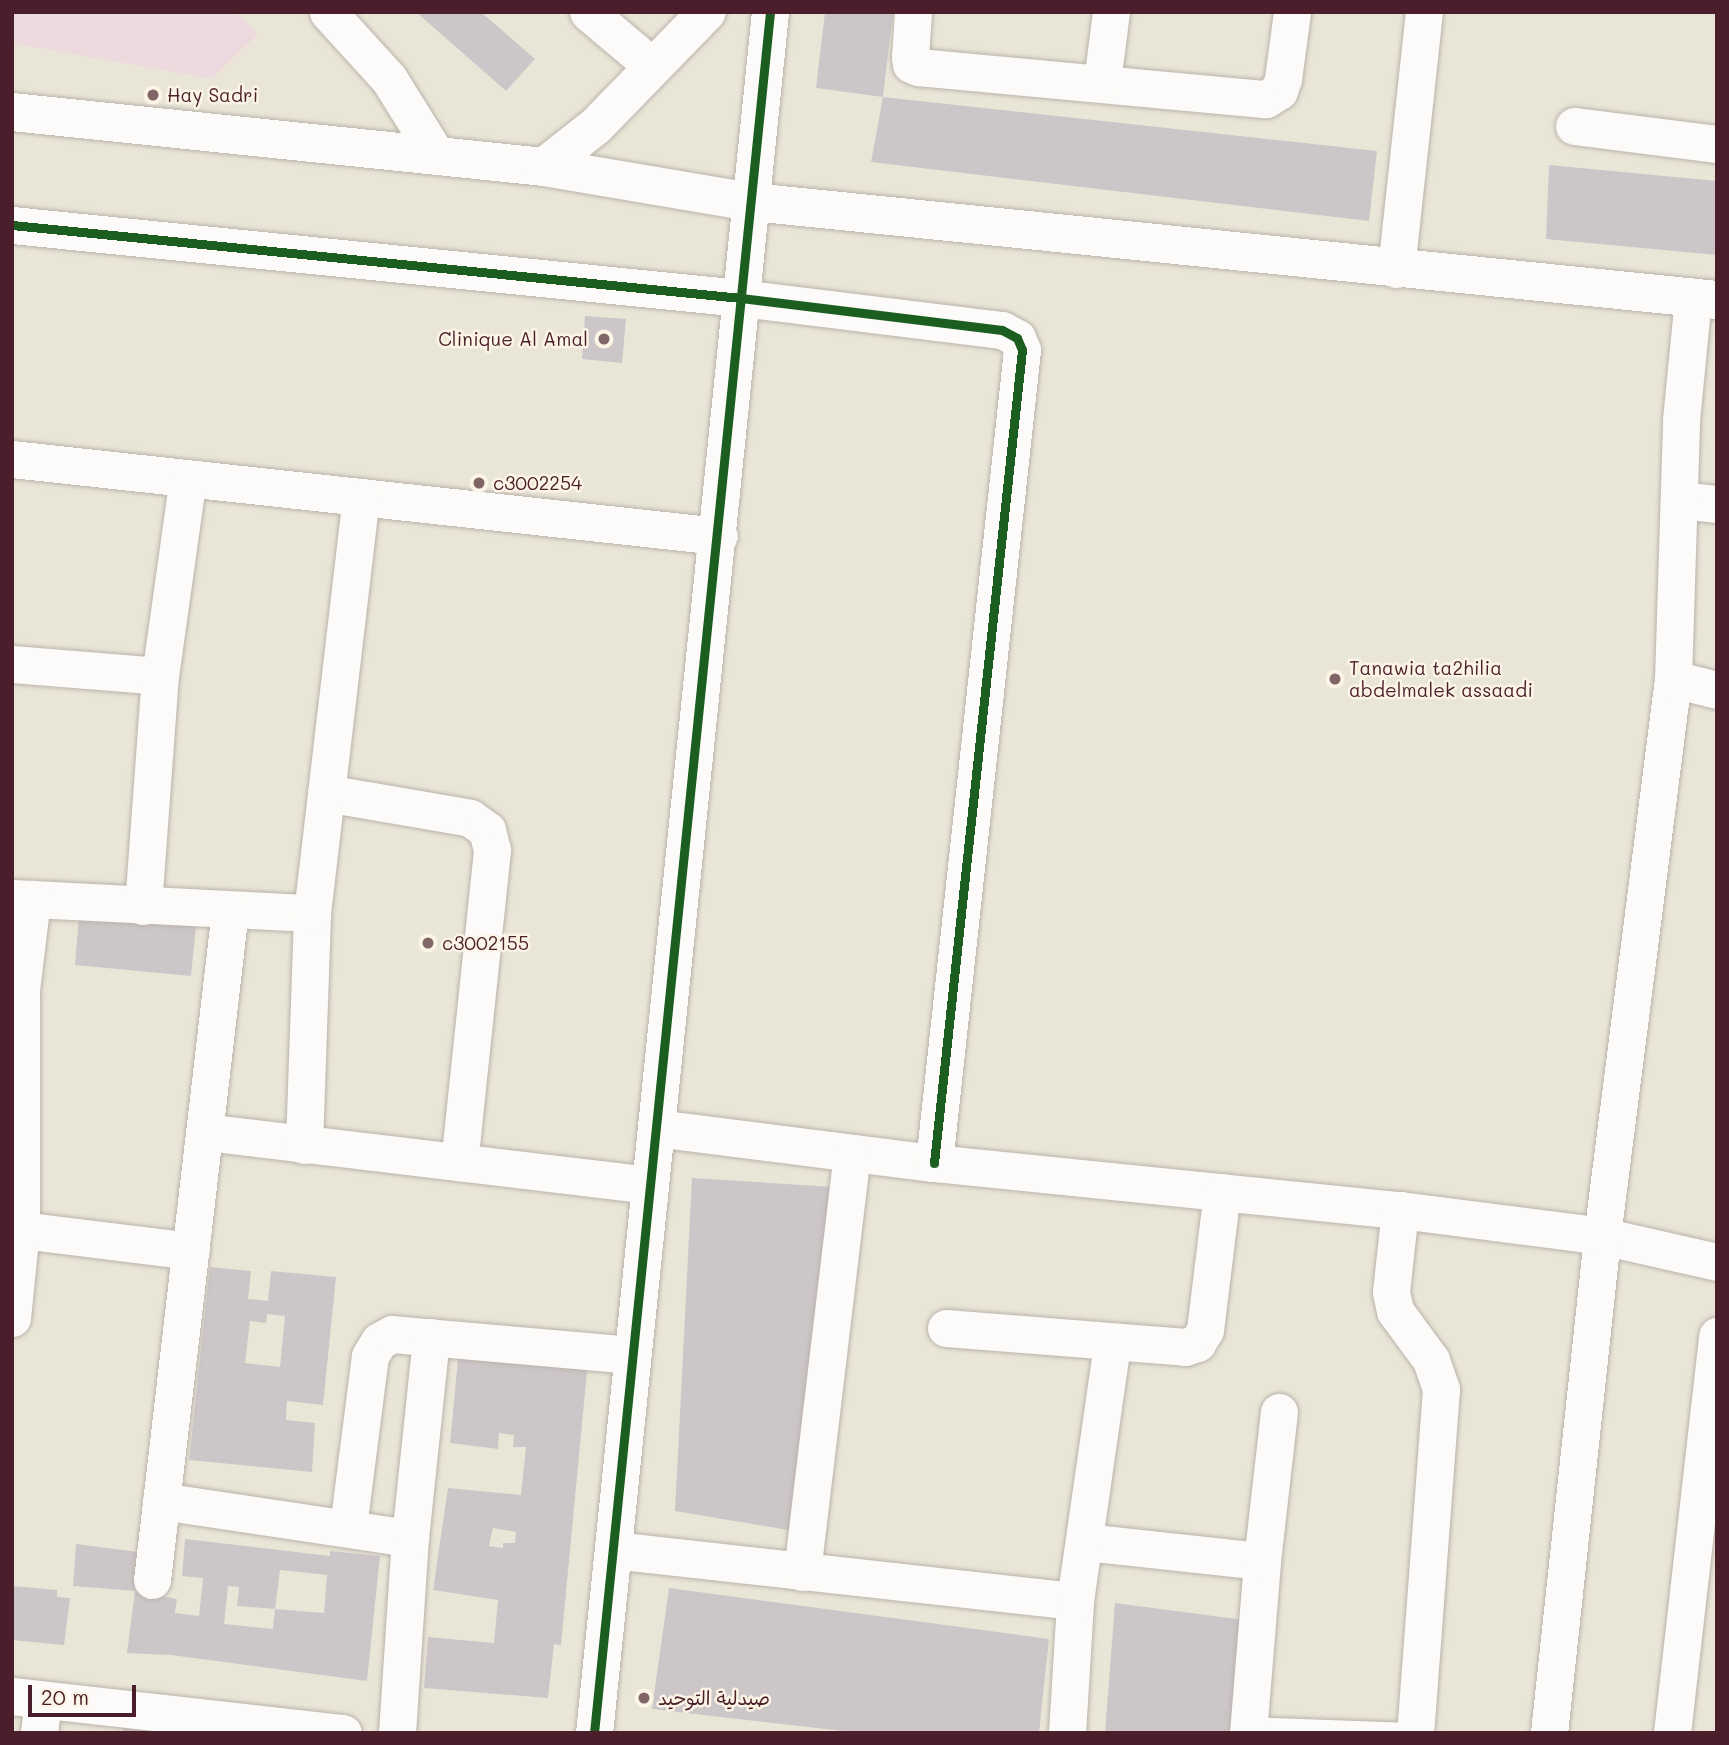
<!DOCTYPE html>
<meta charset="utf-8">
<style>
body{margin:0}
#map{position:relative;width:1729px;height:1745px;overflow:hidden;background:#eae6d7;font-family:Mali,"Playpen Sans Arabic",sans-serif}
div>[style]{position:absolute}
.built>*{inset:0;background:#eddade}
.building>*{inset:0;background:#cdc6c9}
.roads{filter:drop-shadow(0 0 2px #bab3ac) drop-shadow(0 0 2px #bab3ac)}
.lane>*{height:18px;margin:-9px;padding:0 9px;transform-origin:9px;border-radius:9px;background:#fcfbf9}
.street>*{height:37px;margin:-18.5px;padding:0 18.5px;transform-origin:18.5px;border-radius:18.5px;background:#fcfbf9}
.secondary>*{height:38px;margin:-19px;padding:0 19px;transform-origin:19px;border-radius:19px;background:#fcfbf9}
.cycleway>*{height:9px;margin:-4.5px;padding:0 4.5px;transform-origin:4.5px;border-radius:4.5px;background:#1b5e20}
.dots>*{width:19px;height:19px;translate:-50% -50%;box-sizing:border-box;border:4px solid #fcf5e5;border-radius:50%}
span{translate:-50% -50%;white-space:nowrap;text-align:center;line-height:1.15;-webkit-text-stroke:5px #fcf5e5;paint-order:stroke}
.poi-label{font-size:19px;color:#4a1f2b}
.left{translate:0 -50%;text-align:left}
.right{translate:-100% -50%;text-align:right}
.frame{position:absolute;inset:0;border:14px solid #4a1f2b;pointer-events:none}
.scale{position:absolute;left:28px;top:1685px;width:108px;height:32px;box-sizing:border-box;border:4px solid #4a1f2b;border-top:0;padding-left:9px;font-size:21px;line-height:24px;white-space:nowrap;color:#4a1f2b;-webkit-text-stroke:5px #fcf5e5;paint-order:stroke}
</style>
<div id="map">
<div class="built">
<div style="clip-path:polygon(12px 12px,236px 12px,258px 34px,212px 79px,12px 43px)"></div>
</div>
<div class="building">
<div style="clip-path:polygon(416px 12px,481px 12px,535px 59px,506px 91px)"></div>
<div style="clip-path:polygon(825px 12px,893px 12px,883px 97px,1377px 151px,1369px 221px,871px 162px,883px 97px,816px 88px)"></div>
<div style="clip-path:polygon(1549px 165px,1717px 181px,1717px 255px,1546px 239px)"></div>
<div style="clip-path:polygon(585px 316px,626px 319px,622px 363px,582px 359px)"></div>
<div style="clip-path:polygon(79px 915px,196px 926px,191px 976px,75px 965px)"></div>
<div style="clip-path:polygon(692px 1178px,833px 1187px,794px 1531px,675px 1511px)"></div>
<div style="clip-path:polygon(evenodd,210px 1267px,251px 1271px,248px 1299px,268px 1301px,271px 1271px,336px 1277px,323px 1405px,287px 1401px,286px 1420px,315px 1423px,312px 1472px,189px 1460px,210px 1267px,267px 1314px,285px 1316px,280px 1367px,245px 1363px,250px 1321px,266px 1323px,267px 1314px)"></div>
<div style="clip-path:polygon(evenodd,459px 1348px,588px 1361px,561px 1645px,554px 1644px,548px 1698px,424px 1688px,428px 1637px,494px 1643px,498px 1600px,433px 1590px,448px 1488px,521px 1495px,526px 1447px,513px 1447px,514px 1435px,499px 1433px,498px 1449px,450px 1443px,459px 1348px,493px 1528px,516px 1532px,515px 1543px,503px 1543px,503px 1548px,489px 1546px,493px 1528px)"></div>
<div style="clip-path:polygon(evenodd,185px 1539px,330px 1556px,330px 1551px,380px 1556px,367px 1681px,171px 1655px,127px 1653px,135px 1591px,177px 1599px,175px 1613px,199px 1616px,203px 1578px,182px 1576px,185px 1539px,280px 1570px,327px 1575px,324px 1613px,275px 1609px,280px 1570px,185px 1539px,228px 1586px,239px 1587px,237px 1606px,275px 1609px,273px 1629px,224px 1624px,228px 1586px)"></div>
<div style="clip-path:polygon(76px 1544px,138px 1552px,135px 1591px,73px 1586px)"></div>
<div style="clip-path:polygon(12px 1586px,57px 1590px,57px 1597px,70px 1598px,64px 1645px,12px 1640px)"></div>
<div style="clip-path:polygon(669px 1588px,1049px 1639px,1039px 1733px,860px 1733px,652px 1709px)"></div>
<div style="clip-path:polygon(1115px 1603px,1244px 1620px,1236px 1733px,1105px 1733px)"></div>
<div style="clip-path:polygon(123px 1726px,159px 1731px,159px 1733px,122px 1733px)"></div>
</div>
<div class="roads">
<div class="lane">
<div style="left:1248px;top:1726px;width:167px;rotate:2.1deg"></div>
</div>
<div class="street">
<div style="left:328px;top:12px;width:91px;rotate:47.7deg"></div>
<div style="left:389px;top:79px;width:91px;rotate:58.1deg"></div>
<div style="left:588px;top:12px;width:84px;rotate:40.2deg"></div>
<div style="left:913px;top:12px;width:45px;rotate:93.8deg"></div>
<div style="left:910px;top:57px;width:7px;rotate:82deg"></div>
<div style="left:911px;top:64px;width:8px;rotate:23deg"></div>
<div style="left:918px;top:67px;width:349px;rotate:5.3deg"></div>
<div style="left:1266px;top:99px;width:15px;rotate:-32deg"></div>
<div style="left:1279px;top:91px;width:13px;rotate:-72deg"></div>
<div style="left:1283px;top:79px;width:68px;rotate:-82.3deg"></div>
<div style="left:1102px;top:82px;width:71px;rotate:-82.7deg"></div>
<div style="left:1574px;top:126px;width:144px;rotate:7.2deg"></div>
<div style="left:12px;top:225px;width:733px;rotate:5.72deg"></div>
<div style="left:741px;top:298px;width:263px;rotate:7deg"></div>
<div style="left:1002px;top:330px;width:17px;rotate:28deg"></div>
<div style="left:1017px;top:338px;width:13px;rotate:67deg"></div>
<div style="left:1022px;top:350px;width:818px;rotate:96.18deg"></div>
<div style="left:1396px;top:269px;width:259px;rotate:-83.8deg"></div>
<div style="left:12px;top:459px;width:711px;rotate:6.22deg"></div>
<div style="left:1679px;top:500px;width:38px;rotate:6deg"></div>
<div style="left:12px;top:664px;width:148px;rotate:4.6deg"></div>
<div style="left:1673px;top:679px;width:45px;rotate:14deg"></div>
<div style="left:326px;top:793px;width:146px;rotate:9.8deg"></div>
<div style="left:470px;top:818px;width:21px;rotate:35deg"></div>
<div style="left:487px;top:830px;width:21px;rotate:76deg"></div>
<div style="left:492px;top:850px;width:314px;rotate:96deg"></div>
<div style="left:12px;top:898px;width:300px;rotate:2.9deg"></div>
<div style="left:143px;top:906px;width:231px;rotate:-85.8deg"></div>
<div style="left:160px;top:676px;width:200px;rotate:-82deg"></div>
<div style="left:656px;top:1128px;width:280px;rotate:7.2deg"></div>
<div style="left:934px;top:1163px;width:468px;rotate:5.8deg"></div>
<div style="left:1400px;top:1210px;width:204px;rotate:7.3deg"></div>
<div style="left:1602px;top:1236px;width:118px;rotate:12.7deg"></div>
<div style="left:205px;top:1132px;width:447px;rotate:6.8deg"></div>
<div style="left:304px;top:1145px;width:232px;rotate:-88deg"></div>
<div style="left:312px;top:913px;width:419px;rotate:-83.3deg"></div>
<div style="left:1400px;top:1210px;width:82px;rotate:96.3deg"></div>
<div style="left:1391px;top:1292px;width:19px;rotate:78deg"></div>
<div style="left:1395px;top:1311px;width:61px;rotate:53.7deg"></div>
<div style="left:1431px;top:1360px;width:31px;rotate:71deg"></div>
<div style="left:1441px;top:1389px;width:345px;rotate:94.3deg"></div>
<div style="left:21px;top:1230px;width:171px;rotate:7deg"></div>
<div style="left:12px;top:1318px;width:88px;rotate:-84.2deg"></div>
<div style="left:21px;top:1230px;width:240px;rotate:-90deg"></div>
<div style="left:21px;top:990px;width:92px;rotate:-83.1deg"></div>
<div style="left:946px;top:1328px;width:240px;rotate:4.5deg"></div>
<div style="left:1185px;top:1347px;width:13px;rotate:-18deg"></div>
<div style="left:1197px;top:1343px;width:15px;rotate:-58deg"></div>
<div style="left:1205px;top:1330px;width:139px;rotate:-83deg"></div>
<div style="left:161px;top:1501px;width:252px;rotate:8.5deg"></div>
<div style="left:348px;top:1527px;width:172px;rotate:-82.7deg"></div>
<div style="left:370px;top:1356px;width:17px;rotate:-59deg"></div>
<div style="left:379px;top:1341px;width:15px;rotate:-28deg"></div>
<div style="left:392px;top:1334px;width:240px;rotate:5deg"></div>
<div style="left:1084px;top:1542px;width:179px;rotate:6.1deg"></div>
<div style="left:613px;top:1550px;width:465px;rotate:6.3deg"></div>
<div style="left:802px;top:1572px;width:422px;rotate:-83.2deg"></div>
<div style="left:152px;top:1580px;width:675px;rotate:-83.36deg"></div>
<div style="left:12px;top:1696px;width:333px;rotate:6.4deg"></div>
<div style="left:39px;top:1733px;width:33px;rotate:-83deg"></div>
<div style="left:397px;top:1733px;width:195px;rotate:-86.2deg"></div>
<div style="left:410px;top:1538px;width:202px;rotate:-84deg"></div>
<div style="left:594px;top:1733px;width:1730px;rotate:-84.16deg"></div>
<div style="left:1067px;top:1733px;width:132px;rotate:-86.5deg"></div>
<div style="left:1075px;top:1601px;width:261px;rotate:-81.8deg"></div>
<div style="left:1248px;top:1733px;width:173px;rotate:-85.3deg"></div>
<div style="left:1262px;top:1561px;width:150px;rotate:-83.5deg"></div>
<div style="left:1549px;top:1733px;width:500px;rotate:-83.9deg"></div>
<div style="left:1602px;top:1236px;width:562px;rotate:-82.74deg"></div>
<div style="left:1673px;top:679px;width:259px;rotate:-88.2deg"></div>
<div style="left:1681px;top:420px;width:124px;rotate:-84.4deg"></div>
<div style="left:1672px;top:1733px;width:400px;rotate:-83.5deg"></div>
</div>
<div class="secondary">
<div style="left:12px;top:112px;width:535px;rotate:5.9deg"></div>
<div style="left:544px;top:167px;width:211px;rotate:9.6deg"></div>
<div style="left:752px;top:202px;width:970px;rotate:5.8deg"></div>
<div style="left:544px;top:167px;width:66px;rotate:-38.3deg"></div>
<div style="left:596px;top:126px;width:159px;rotate:-45.8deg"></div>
</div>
</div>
<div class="cycleway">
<div style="left:12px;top:225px;width:733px;rotate:5.72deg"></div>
<div style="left:741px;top:298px;width:263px;rotate:7deg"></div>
<div style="left:1002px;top:330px;width:17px;rotate:28deg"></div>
<div style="left:1017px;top:338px;width:13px;rotate:67deg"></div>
<div style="left:1022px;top:350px;width:818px;rotate:96.18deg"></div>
<div style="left:594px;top:1733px;width:1730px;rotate:-84.16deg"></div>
</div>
<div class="dots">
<div style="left:153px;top:95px;background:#826567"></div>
<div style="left:604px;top:339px;background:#826567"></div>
<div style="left:479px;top:483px;background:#826567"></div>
<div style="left:1335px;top:679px;background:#826567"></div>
<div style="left:428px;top:943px;background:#826567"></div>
<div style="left:644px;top:1698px;background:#826567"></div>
</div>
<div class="poi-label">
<span class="left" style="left:167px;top:95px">Hay Sadri</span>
<span class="right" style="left:588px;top:339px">Clinique Al Amal</span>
<span class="left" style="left:493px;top:483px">c3002254</span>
<span class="left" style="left:1349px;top:679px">Tanawia ta2hilia<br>abdelmalek assaadi</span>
<span class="left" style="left:442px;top:943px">c3002155</span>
<span class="left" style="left:658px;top:1698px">صيدلية التوحيد</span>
</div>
<div class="frame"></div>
<div class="scale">20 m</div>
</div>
